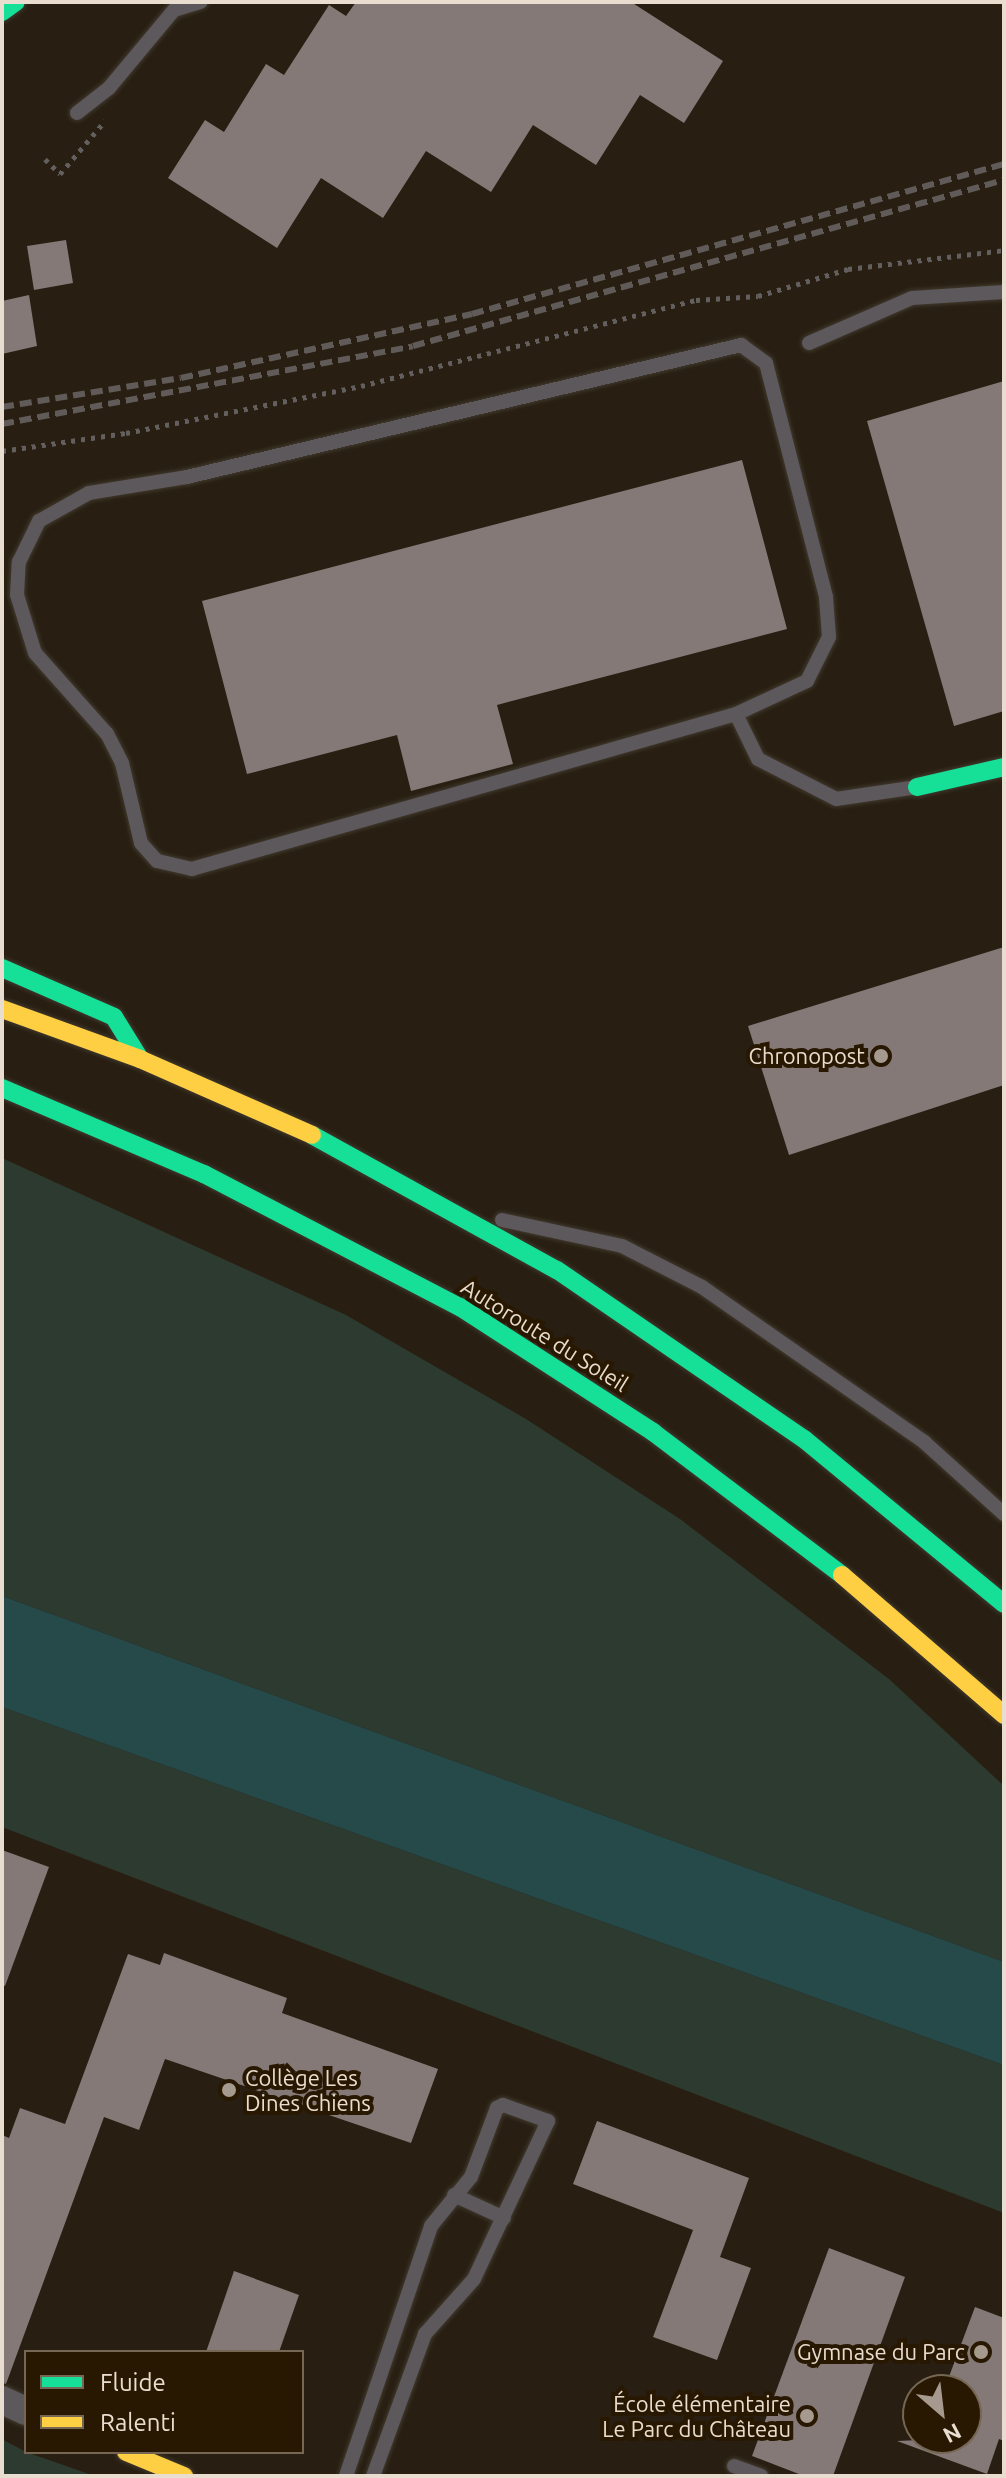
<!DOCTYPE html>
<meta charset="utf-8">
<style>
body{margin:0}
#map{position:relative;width:1006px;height:2478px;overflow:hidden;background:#281f12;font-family:Ubuntu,sans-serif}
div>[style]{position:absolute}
.green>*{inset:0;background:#2d3a2f}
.water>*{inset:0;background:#264a4a}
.building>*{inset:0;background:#847977}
.path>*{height:5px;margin-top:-2.5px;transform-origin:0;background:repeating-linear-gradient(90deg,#645f5f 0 4px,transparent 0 10px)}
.roads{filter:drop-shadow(0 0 2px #41392e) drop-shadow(0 0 2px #41392e)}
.lane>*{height:14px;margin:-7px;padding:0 7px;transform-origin:7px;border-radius:7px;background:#5d585c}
.street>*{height:28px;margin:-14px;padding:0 14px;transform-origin:14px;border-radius:14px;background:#5d585c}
.fast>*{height:18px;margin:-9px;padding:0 9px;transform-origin:9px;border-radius:9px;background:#16e098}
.slow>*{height:18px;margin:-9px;padding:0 9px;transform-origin:9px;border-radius:9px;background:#ffcf43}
.rail>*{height:6px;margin-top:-3px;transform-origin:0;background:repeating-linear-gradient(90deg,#605b59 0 12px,transparent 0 18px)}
.dots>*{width:22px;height:22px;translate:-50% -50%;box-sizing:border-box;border:4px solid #281801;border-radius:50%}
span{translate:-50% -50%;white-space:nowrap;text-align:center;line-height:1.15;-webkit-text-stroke:8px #281801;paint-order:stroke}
.poi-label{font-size:22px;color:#e9ddcf}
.right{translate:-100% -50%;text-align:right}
.left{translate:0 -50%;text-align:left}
.street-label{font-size:22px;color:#e9ddcf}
.frame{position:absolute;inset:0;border:4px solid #e9ddcf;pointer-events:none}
.legend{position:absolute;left:24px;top:2350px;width:280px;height:104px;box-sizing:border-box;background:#281801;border:2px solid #756753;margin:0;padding:10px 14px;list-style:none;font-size:24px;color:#e9ddcf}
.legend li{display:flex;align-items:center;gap:16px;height:40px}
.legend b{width:40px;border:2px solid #756753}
.north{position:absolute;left:902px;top:2374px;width:80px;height:80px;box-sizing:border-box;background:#281801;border:2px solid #756753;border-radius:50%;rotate:152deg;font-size:22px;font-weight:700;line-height:32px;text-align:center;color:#e9ddcf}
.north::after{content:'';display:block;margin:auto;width:28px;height:36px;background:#a59a8d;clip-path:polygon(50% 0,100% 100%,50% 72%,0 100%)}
</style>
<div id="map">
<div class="green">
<div style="clip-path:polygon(2px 1158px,346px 1315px,526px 1419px,680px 1519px,889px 1679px,1004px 1786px,1004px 1962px,2px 1596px)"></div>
<div style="clip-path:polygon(2px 1707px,1004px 2065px,1004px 2213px,2px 1827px)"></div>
<div style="clip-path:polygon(2px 2439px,26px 2452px,89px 2474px,2px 2476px)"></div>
</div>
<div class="water">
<div style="clip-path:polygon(2px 1596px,1004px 1962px,1004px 2065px,2px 1707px)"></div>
</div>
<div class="building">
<div style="clip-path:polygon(356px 2px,631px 2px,723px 61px,684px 123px,640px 95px,596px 165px,533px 125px,491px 192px,426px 151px,383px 218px,321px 178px,277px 248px,168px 178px,205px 120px,224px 132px,266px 64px,284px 75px,329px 5px,346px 16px)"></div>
<div style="clip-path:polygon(66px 240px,73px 283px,34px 290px,27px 246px)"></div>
<div style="clip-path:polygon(29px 295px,37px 346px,2px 354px,2px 301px)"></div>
<div style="clip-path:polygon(1004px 381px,1004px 711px,954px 726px,867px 421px)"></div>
<div style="clip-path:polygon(742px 460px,787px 629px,497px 705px,513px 764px,411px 791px,397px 735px,247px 774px,202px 601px)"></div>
<div style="clip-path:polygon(1004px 947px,1004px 1085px,789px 1155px,748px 1026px)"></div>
<div style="clip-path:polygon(2px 1850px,49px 1867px,5px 1986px,2px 1985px)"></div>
<div style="clip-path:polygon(164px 1953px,287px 1998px,282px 2013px,438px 2069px,411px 2143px,165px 2059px,139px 2130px,104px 2117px,6px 2384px,2px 2383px,2px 2135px,9px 2138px,20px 2108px,65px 2124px,128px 1954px,160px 1965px)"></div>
<div style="clip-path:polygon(597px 2121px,749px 2178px,720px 2257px,751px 2268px,717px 2360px,653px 2337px,693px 2230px,573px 2184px)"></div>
<div style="clip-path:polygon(829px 2248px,905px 2277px,833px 2476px,804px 2476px,752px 2456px)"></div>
<div style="clip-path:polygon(234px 2271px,299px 2295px,279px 2352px,206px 2352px)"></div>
<div style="clip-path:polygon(975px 2307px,1004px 2318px,1004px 2441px,999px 2439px,987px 2474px,897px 2441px,966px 2438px,966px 2390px,944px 2390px)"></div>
</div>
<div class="path">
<div style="left:45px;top:159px;width:21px;rotate:45deg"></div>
<div style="left:60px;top:174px;width:70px;rotate:-49.7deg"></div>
<div style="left:2px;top:451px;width:125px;rotate:-8.3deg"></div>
<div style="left:126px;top:433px;width:240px;rotate:-11.3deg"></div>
<div style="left:361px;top:386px;width:346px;rotate:-14.4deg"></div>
<div style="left:696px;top:300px;width:62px;rotate:-3.7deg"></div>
<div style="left:758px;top:296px;width:94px;rotate:-16.7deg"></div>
<div style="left:848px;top:269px;width:157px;rotate:-6.9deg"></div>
</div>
<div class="roads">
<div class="lane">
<div style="left:77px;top:113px;width:41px;rotate:-38deg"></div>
<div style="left:109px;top:88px;width:102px;rotate:-50.2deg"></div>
<div style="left:174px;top:10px;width:28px;rotate:-17deg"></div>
<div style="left:809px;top:343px;width:112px;rotate:-23.6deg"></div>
<div style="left:912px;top:298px;width:92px;rotate:-3.7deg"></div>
<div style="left:741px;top:345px;width:31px;rotate:36deg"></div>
<div style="left:766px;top:363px;width:242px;rotate:75.6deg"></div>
<div style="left:826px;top:597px;width:40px;rotate:85.7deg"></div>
<div style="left:829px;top:637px;width:49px;rotate:116.6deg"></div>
<div style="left:807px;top:681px;width:78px;rotate:155.1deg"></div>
<div style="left:736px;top:714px;width:566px;rotate:164.1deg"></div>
<div style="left:192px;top:869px;width:36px;rotate:-167deg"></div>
<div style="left:157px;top:861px;width:24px;rotate:-132deg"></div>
<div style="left:141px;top:843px;width:82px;rotate:-103.4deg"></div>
<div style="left:122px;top:763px;width:33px;rotate:-117deg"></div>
<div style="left:107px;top:734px;width:108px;rotate:-131.6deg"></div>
<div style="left:35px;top:653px;width:61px;rotate:-107.2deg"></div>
<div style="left:17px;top:595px;width:33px;rotate:-87deg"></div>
<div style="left:19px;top:562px;width:46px;rotate:-64deg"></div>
<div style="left:39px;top:521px;width:57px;rotate:-29.2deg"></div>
<div style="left:89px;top:493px;width:99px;rotate:-9.3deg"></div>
<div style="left:187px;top:477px;width:570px;rotate:-13.4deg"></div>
<div style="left:736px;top:714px;width:50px;rotate:63.9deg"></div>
<div style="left:758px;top:759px;width:88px;rotate:27.1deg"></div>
<div style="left:836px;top:799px;width:82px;rotate:-8.4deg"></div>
<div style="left:502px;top:1220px;width:123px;rotate:12.2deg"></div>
<div style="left:622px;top:1246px;width:90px;rotate:27.1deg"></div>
<div style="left:702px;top:1287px;width:271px;rotate:34.9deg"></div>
<div style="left:924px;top:1442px;width:108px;rotate:42deg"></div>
<div style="left:454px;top:2195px;width:55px;rotate:24.7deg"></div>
<div style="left:734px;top:2466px;width:29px;rotate:20deg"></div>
<div style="left:346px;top:2476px;width:264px;rotate:-71.2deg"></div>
<div style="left:431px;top:2226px;width:63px;rotate:-50.8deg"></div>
<div style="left:471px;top:2177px;width:74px;rotate:-69.4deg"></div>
<div style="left:497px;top:2108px;width:7px;rotate:-27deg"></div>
<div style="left:503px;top:2105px;width:48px;rotate:19.6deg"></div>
<div style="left:548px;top:2121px;width:174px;rotate:115.1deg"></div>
<div style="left:474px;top:2279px;width:74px;rotate:131.7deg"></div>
<div style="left:425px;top:2334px;width:151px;rotate:110.1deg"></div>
</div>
<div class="street">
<div style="left:2px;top:2400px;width:26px;rotate:25deg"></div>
</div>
<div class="fast">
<div style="left:2px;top:12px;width:17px;rotate:-36deg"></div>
<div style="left:917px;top:787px;width:89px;rotate:-12.9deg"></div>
<div style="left:2px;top:968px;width:122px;rotate:23.6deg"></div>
<div style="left:114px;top:1017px;width:49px;rotate:58.2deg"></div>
<div style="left:2px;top:1088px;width:220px;rotate:23.1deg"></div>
<div style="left:204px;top:1174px;width:288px;rotate:27.5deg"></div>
<div style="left:460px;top:1307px;width:230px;rotate:32.9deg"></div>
<div style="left:653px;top:1432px;width:237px;rotate:37.1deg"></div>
<div style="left:312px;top:1135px;width:280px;rotate:28.9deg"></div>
<div style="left:557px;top:1270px;width:299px;rotate:34.4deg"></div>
<div style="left:804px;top:1439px;width:259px;rotate:39.5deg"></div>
</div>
<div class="slow">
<div style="left:2px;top:1009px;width:147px;rotate:19.9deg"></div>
<div style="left:140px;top:1059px;width:188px;rotate:23.8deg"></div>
<div style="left:842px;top:1575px;width:214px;rotate:40.8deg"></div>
<div style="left:126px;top:2452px;width:63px;rotate:22.5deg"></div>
</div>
</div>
<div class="rail">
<div style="left:2px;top:407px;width:181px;rotate:-9.2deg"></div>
<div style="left:181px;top:378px;width:298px;rotate:-12.4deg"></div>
<div style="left:472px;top:314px;width:553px;rotate:-15.75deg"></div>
<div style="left:2px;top:424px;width:418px;rotate:-10.7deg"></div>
<div style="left:413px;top:346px;width:614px;rotate:-15.69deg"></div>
</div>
<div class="dots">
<div style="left:881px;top:1056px;background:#a59a8d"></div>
<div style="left:229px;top:2090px;background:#a59a8d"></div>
<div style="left:981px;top:2352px;background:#a59a8d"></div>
<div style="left:807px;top:2416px;background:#a59a8d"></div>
</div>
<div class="poi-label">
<span class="right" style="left:865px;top:1056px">Chronopost</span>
<span class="left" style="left:245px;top:2090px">Collège Les<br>Dines Chiens</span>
<span class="right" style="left:965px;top:2352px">Gymnase du Parc</span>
<span class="right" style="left:791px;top:2416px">École élémentaire<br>Le Parc du Château</span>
</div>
<div class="street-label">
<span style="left:545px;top:1335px;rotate:32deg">Autoroute du Soleil</span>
</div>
<div class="frame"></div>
<ul class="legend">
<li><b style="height:10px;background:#16e098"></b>Fluide</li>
<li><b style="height:10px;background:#ffcf43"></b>Ralenti</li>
</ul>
<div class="north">N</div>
</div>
